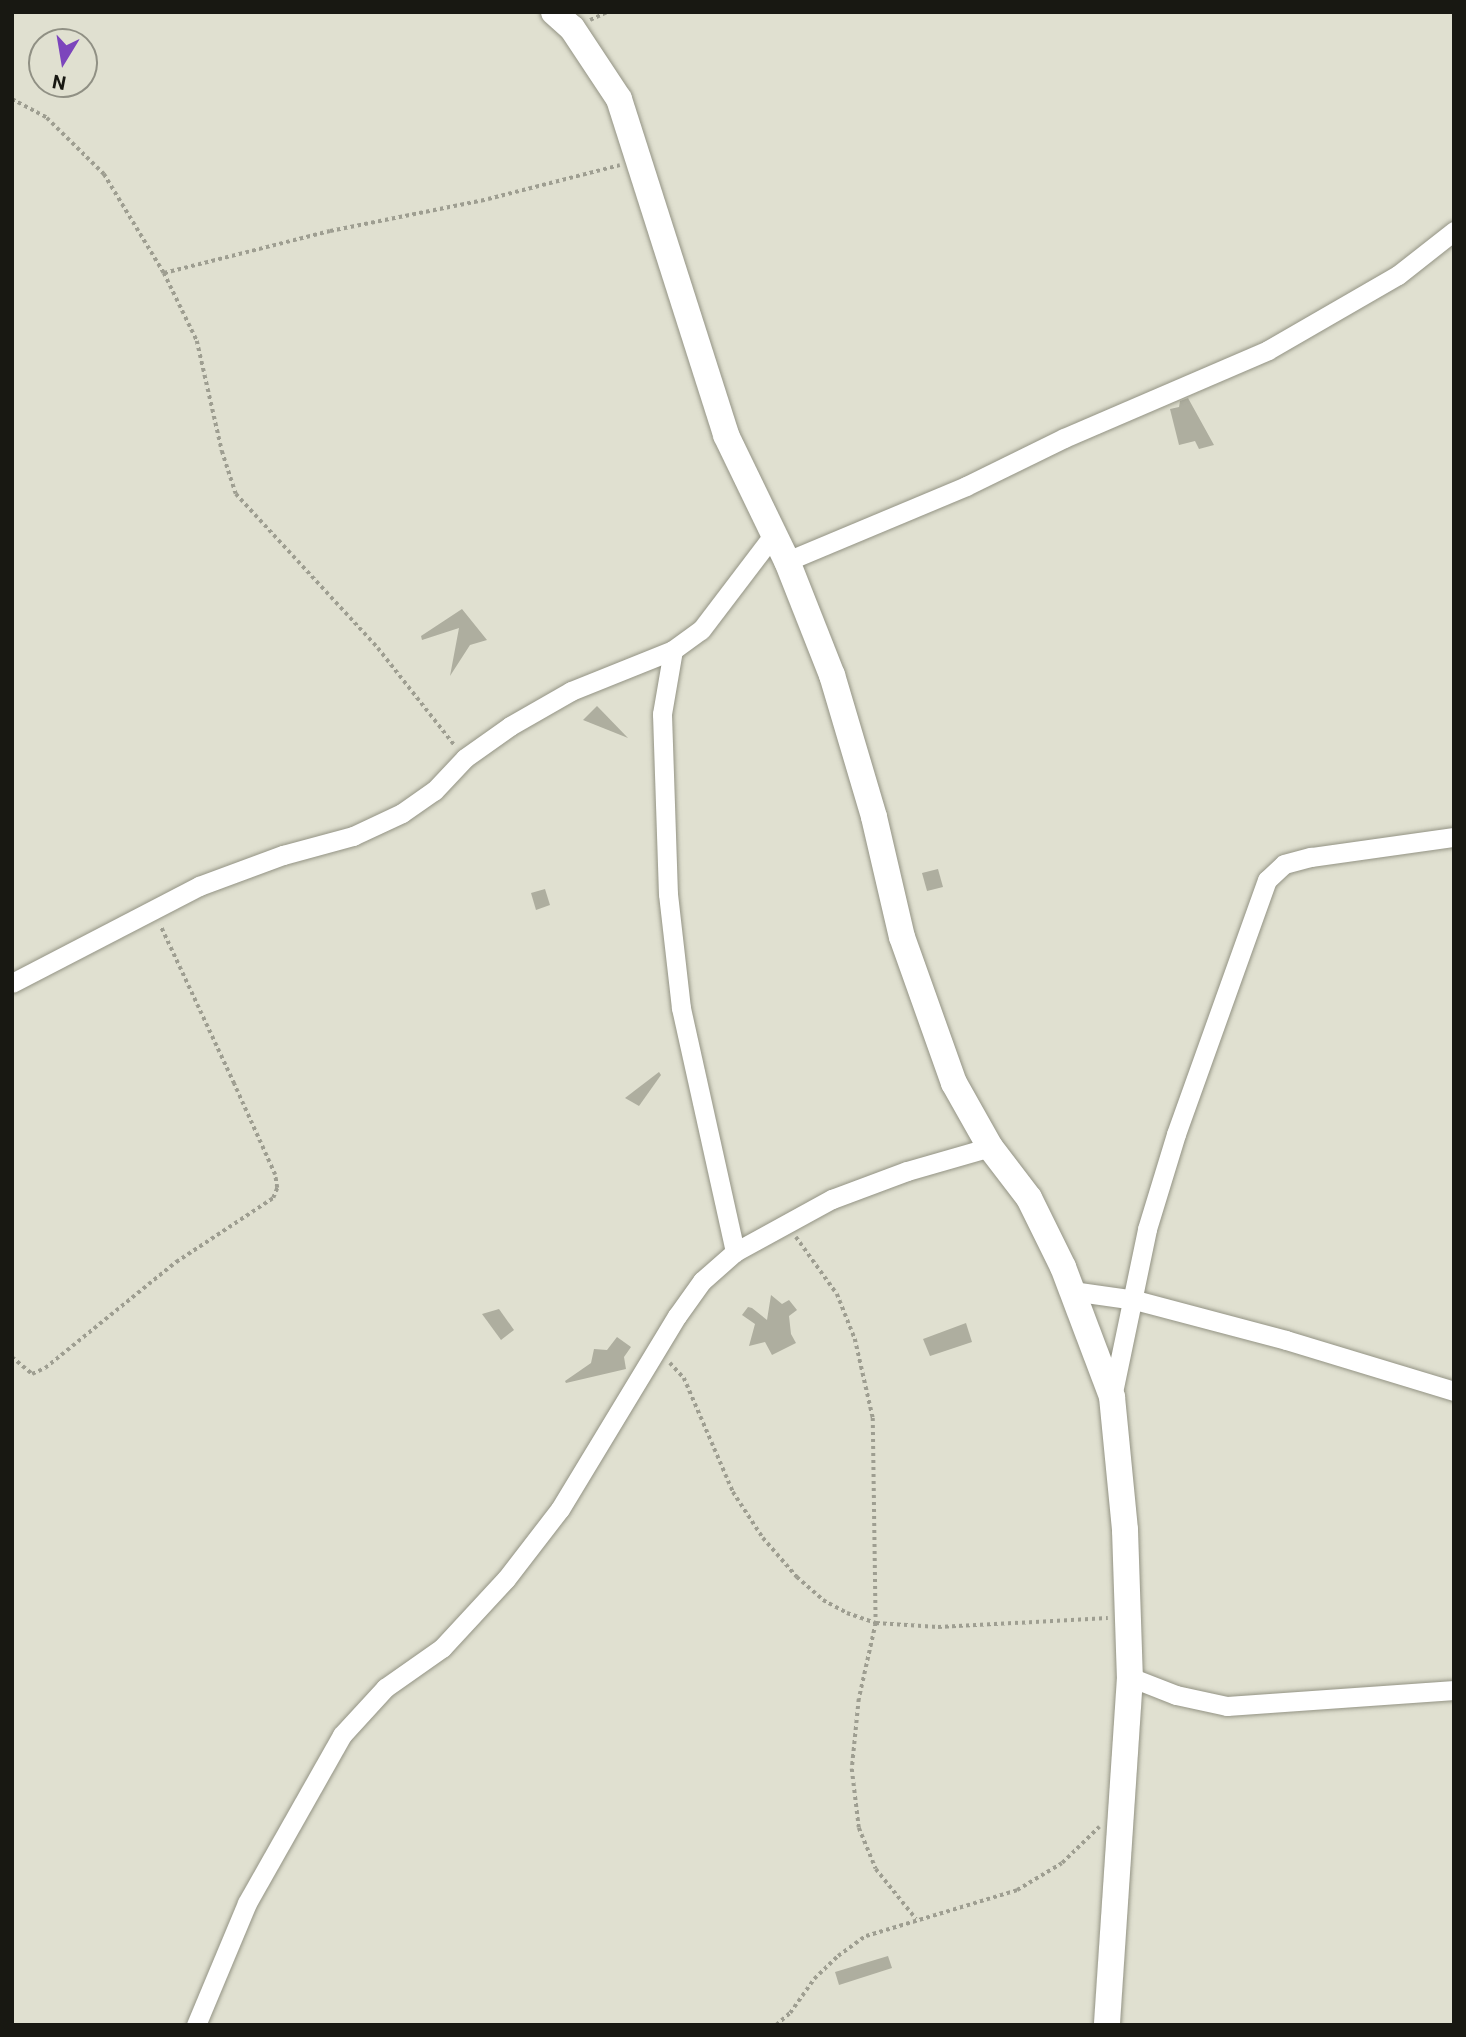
<!DOCTYPE html>
<style>
body{margin:0}
#map{position:relative;width:1466px;height:2037px;overflow:hidden;background:#e0e0d0;font-family:Roboto,sans-serif}
div>[style]{position:absolute}
.building>*{inset:0;background:#aeae9f}
.path>*{height:3.5px;margin-top:-1.75px;transform-origin:0;background:repeating-linear-gradient(90deg,#9e9e91 0 3.5px,transparent 0 7px)}
.roads{filter:drop-shadow(0 0 2px #939384) drop-shadow(0 0 2px #939384)}
.street>*{height:19px;margin:-9.5px;padding:0 9.5px;transform-origin:9.5px;border-radius:9.5px;background:#fff}
.secondary>*{height:26px;margin:-13px;padding:0 13px;transform-origin:13px;border-radius:13px;background:#fff}
span{translate:-50% -50%;white-space:nowrap;text-align:center;line-height:1.15;-webkit-text-stroke:7px #e0e0d0;paint-order:stroke}
.frame{position:absolute;inset:0;border:14px solid #181812;pointer-events:none}
.north{position:absolute;left:28px;top:28px;width:70px;height:70px;box-sizing:border-box;background:#e0e0d0;border:2px solid #909084;border-radius:50%;rotate:191deg;font-size:19px;font-weight:700;line-height:28px;text-align:center;color:#181812}
.north::after{content:'';display:block;margin:auto;width:24px;height:32px;background:#7c45bc;clip-path:polygon(50% 0,100% 100%,50% 72%,0 100%)}
</style>
<div id="map">
<div class="building">
<div style="clip-path:polygon(1188px 398px,1214px 445px,1199px 449px,1195px 441px,1179px 445px,1170px 409px,1179px 407px,1180px 401px)"></div>
<div style="clip-path:polygon(462px 609px,487px 640px,470px 645px,450px 676px,459px 628px,422px 640px,421px 636px)"></div>
<div style="clip-path:polygon(597px 706px,628px 738px,583px 720px)"></div>
<div style="clip-path:polygon(938px 869px,943px 887px,927px 891px,922px 873px)"></div>
<div style="clip-path:polygon(545px 889px,550px 905px,536px 910px,531px 893px)"></div>
<div style="clip-path:polygon(659px 1072px,661px 1075px,639px 1106px,625px 1098px)"></div>
<div style="clip-path:polygon(771px 1295px,782px 1304px,789px 1300px,797px 1310px,789px 1316px,791px 1334px,796px 1343px,772px 1355px,765px 1342px,749px 1346px,755px 1324px,742px 1315px,748px 1307px,752px 1308px,767px 1320px)"></div>
<div style="clip-path:polygon(499px 1309px,514px 1330px,501px 1340px,482px 1314px)"></div>
<div style="clip-path:polygon(966px 1323px,972px 1342px,930px 1356px,923px 1339px)"></div>
<div style="clip-path:polygon(617px 1337px,631px 1347px,624px 1357px,626px 1369px,566px 1383px,565px 1381px,591px 1363px,594px 1349px,607px 1350px)"></div>
<div style="clip-path:polygon(888px 1956px,892px 1968px,839px 1985px,835px 1972px)"></div>
</div>
<div class="path">
<div style="left:590px;top:20px;width:19px;rotate:-25deg"></div>
<div style="left:12px;top:99px;width:40px;rotate:28deg"></div>
<div style="left:47px;top:118px;width:80px;rotate:44.5deg"></div>
<div style="left:104px;top:174px;width:116px;rotate:58.8deg"></div>
<div style="left:164px;top:273px;width:76px;rotate:64.1deg"></div>
<div style="left:197px;top:341px;width:113px;rotate:77.2deg"></div>
<div style="left:222px;top:451px;width:45px;rotate:72deg"></div>
<div style="left:236px;top:494px;width:209px;rotate:47.3deg"></div>
<div style="left:378px;top:648px;width:125px;rotate:51.8deg"></div>
<div style="left:164px;top:273px;width:171px;rotate:-14.2deg"></div>
<div style="left:330px;top:231px;width:161px;rotate:-11.4deg"></div>
<div style="left:488px;top:199px;width:136px;rotate:-14.4deg"></div>
<div style="left:796px;top:1237px;width:70px;rotate:54.3deg"></div>
<div style="left:837px;top:1294px;width:48px;rotate:68.2deg"></div>
<div style="left:855px;top:1339px;width:81px;rotate:77.2deg"></div>
<div style="left:873px;top:1418px;width:205px;rotate:89.2deg"></div>
<div style="left:876px;top:1623px;width:78px;rotate:102.6deg"></div>
<div style="left:859px;top:1699px;width:70px;rotate:95.7deg"></div>
<div style="left:852px;top:1769px;width:59px;rotate:83.2deg"></div>
<div style="left:859px;top:1828px;width:44px;rotate:67.5deg"></div>
<div style="left:876px;top:1869px;width:64px;rotate:51.3deg"></div>
<div style="left:12px;top:1357px;width:26px;rotate:40deg"></div>
<div style="left:32px;top:1374px;width:14px;rotate:-25deg"></div>
<div style="left:45px;top:1368px;width:169px;rotate:-39deg"></div>
<div style="left:176px;top:1262px;width:116px;rotate:-33.4deg"></div>
<div style="left:273px;top:1198px;width:11px;rotate:-68deg"></div>
<div style="left:277px;top:1188px;width:13px;rotate:-99deg"></div>
<div style="left:275px;top:1175px;width:100px;rotate:-114.3deg"></div>
<div style="left:234px;top:1084px;width:175px;rotate:-115deg"></div>
<div style="left:670px;top:1363px;width:21px;rotate:47deg"></div>
<div style="left:684px;top:1378px;width:124px;rotate:66.7deg"></div>
<div style="left:733px;top:1492px;width:55px;rotate:56.9deg"></div>
<div style="left:763px;top:1538px;width:52px;rotate:48.9deg"></div>
<div style="left:797px;top:1577px;width:35px;rotate:41deg"></div>
<div style="left:823px;top:1600px;width:27px;rotate:28deg"></div>
<div style="left:847px;top:1613px;width:31px;rotate:19deg"></div>
<div style="left:876px;top:1623px;width:62px;rotate:3.7deg"></div>
<div style="left:938px;top:1627px;width:170px;rotate:-3deg"></div>
<div style="left:776px;top:2025px;width:18px;rotate:-41deg"></div>
<div style="left:790px;top:2013px;width:42px;rotate:-54.8deg"></div>
<div style="left:814px;top:1979px;width:33px;rotate:-44deg"></div>
<div style="left:838px;top:1956px;width:34px;rotate:-36deg"></div>
<div style="left:866px;top:1936px;width:158px;rotate:-16.9deg"></div>
<div style="left:1017px;top:1890px;width:52px;rotate:-31deg"></div>
<div style="left:1062px;top:1863px;width:52px;rotate:-44.2deg"></div>
</div>
<div class="roads">
<div class="street">
<div style="left:787px;top:561px;width:194px;rotate:-22.7deg"></div>
<div style="left:966px;top:486px;width:109px;rotate:-26.1deg"></div>
<div style="left:1064px;top:438px;width:222px;rotate:-23.3deg"></div>
<div style="left:1268px;top:350px;width:150px;rotate:-30deg"></div>
<div style="left:1398px;top:275px;width:71px;rotate:-38.2deg"></div>
<div style="left:673px;top:650px;width:65px;rotate:99.8deg"></div>
<div style="left:662px;top:714px;width:180px;rotate:88.1deg"></div>
<div style="left:668px;top:894px;width:115px;rotate:83.5deg"></div>
<div style="left:681px;top:1008px;width:250px;rotate:77.5deg"></div>
<div style="left:12px;top:983px;width:211px;rotate:-27.4deg"></div>
<div style="left:199px;top:886px;width:90px;rotate:-20.3deg"></div>
<div style="left:283px;top:855px;width:73px;rotate:-15.2deg"></div>
<div style="left:353px;top:836px;width:54px;rotate:-25.1deg"></div>
<div style="left:402px;top:813px;width:39px;rotate:-35deg"></div>
<div style="left:434px;top:791px;width:45px;rotate:-46.8deg"></div>
<div style="left:465px;top:758px;width:55px;rotate:-35.4deg"></div>
<div style="left:510px;top:726px;width:70px;rotate:-29.8deg"></div>
<div style="left:571px;top:691px;width:110px;rotate:-21.9deg"></div>
<div style="left:673px;top:650px;width:34px;rotate:-36deg"></div>
<div style="left:701px;top:630px;width:119px;rotate:-52.8deg"></div>
<div style="left:1072px;top:1291px;width:64px;rotate:8.1deg"></div>
<div style="left:1135px;top:1300px;width:156px;rotate:14.8deg"></div>
<div style="left:1286px;top:1340px;width:176px;rotate:16.9deg"></div>
<div style="left:1112px;top:1397px;width:172px;rotate:-78.2deg"></div>
<div style="left:1147px;top:1229px;width:99px;rotate:-73deg"></div>
<div style="left:1176px;top:1134px;width:270px;rotate:-70.3deg"></div>
<div style="left:1267px;top:880px;width:23px;rotate:-43deg"></div>
<div style="left:1284px;top:864px;width:28px;rotate:-15deg"></div>
<div style="left:1311px;top:857px;width:144px;rotate:-8deg"></div>
<div style="left:1130px;top:1677px;width:49px;rotate:21.4deg"></div>
<div style="left:1176px;top:1695px;width:52px;rotate:12.2deg"></div>
<div style="left:1227px;top:1706px;width:228px;rotate:-4deg"></div>
<div style="left:196px;top:2025px;width:132px;rotate:-67.3deg"></div>
<div style="left:247px;top:1903px;width:193px;rotate:-60.5deg"></div>
<div style="left:342px;top:1735px;width:64px;rotate:-47.5deg"></div>
<div style="left:385px;top:1688px;width:70px;rotate:-35.1deg"></div>
<div style="left:442px;top:1648px;width:94px;rotate:-47.2deg"></div>
<div style="left:506px;top:1579px;width:88px;rotate:-52.4deg"></div>
<div style="left:560px;top:1509px;width:226px;rotate:-58.8deg"></div>
<div style="left:677px;top:1316px;width:43px;rotate:-54.5deg"></div>
<div style="left:702px;top:1281px;width:44px;rotate:-41.3deg"></div>
<div style="left:735px;top:1252px;width:111px;rotate:-28.7deg"></div>
<div style="left:832px;top:1199px;width:80px;rotate:-20.5deg"></div>
<div style="left:907px;top:1171px;width:86px;rotate:-16.1deg"></div>
</div>
<div class="secondary">
<div style="left:554px;top:12px;width:24px;rotate:42deg"></div>
<div style="left:572px;top:28px;width:85px;rotate:56.5deg"></div>
<div style="left:619px;top:99px;width:353px;rotate:72.3deg"></div>
<div style="left:726px;top:435px;width:140px;rotate:64.2deg"></div>
<div style="left:787px;top:561px;width:123px;rotate:68.5deg"></div>
<div style="left:832px;top:675px;width:148px;rotate:73.5deg"></div>
<div style="left:874px;top:817px;width:123px;rotate:76.9deg"></div>
<div style="left:902px;top:937px;width:155px;rotate:70.4deg"></div>
<div style="left:954px;top:1083px;width:73px;rotate:60.6deg"></div>
<div style="left:990px;top:1147px;width:64px;rotate:52.6deg"></div>
<div style="left:1029px;top:1198px;width:77px;rotate:63.8deg"></div>
<div style="left:1063px;top:1267px;width:139px;rotate:69.3deg"></div>
<div style="left:1112px;top:1397px;width:134px;rotate:84.4deg"></div>
<div style="left:1125px;top:1530px;width:147px;rotate:88.1deg"></div>
<div style="left:1130px;top:1677px;width:349px;rotate:93.8deg"></div>
</div>
</div>
<div class="frame"></div>
<div class="north">N</div>
</div>
